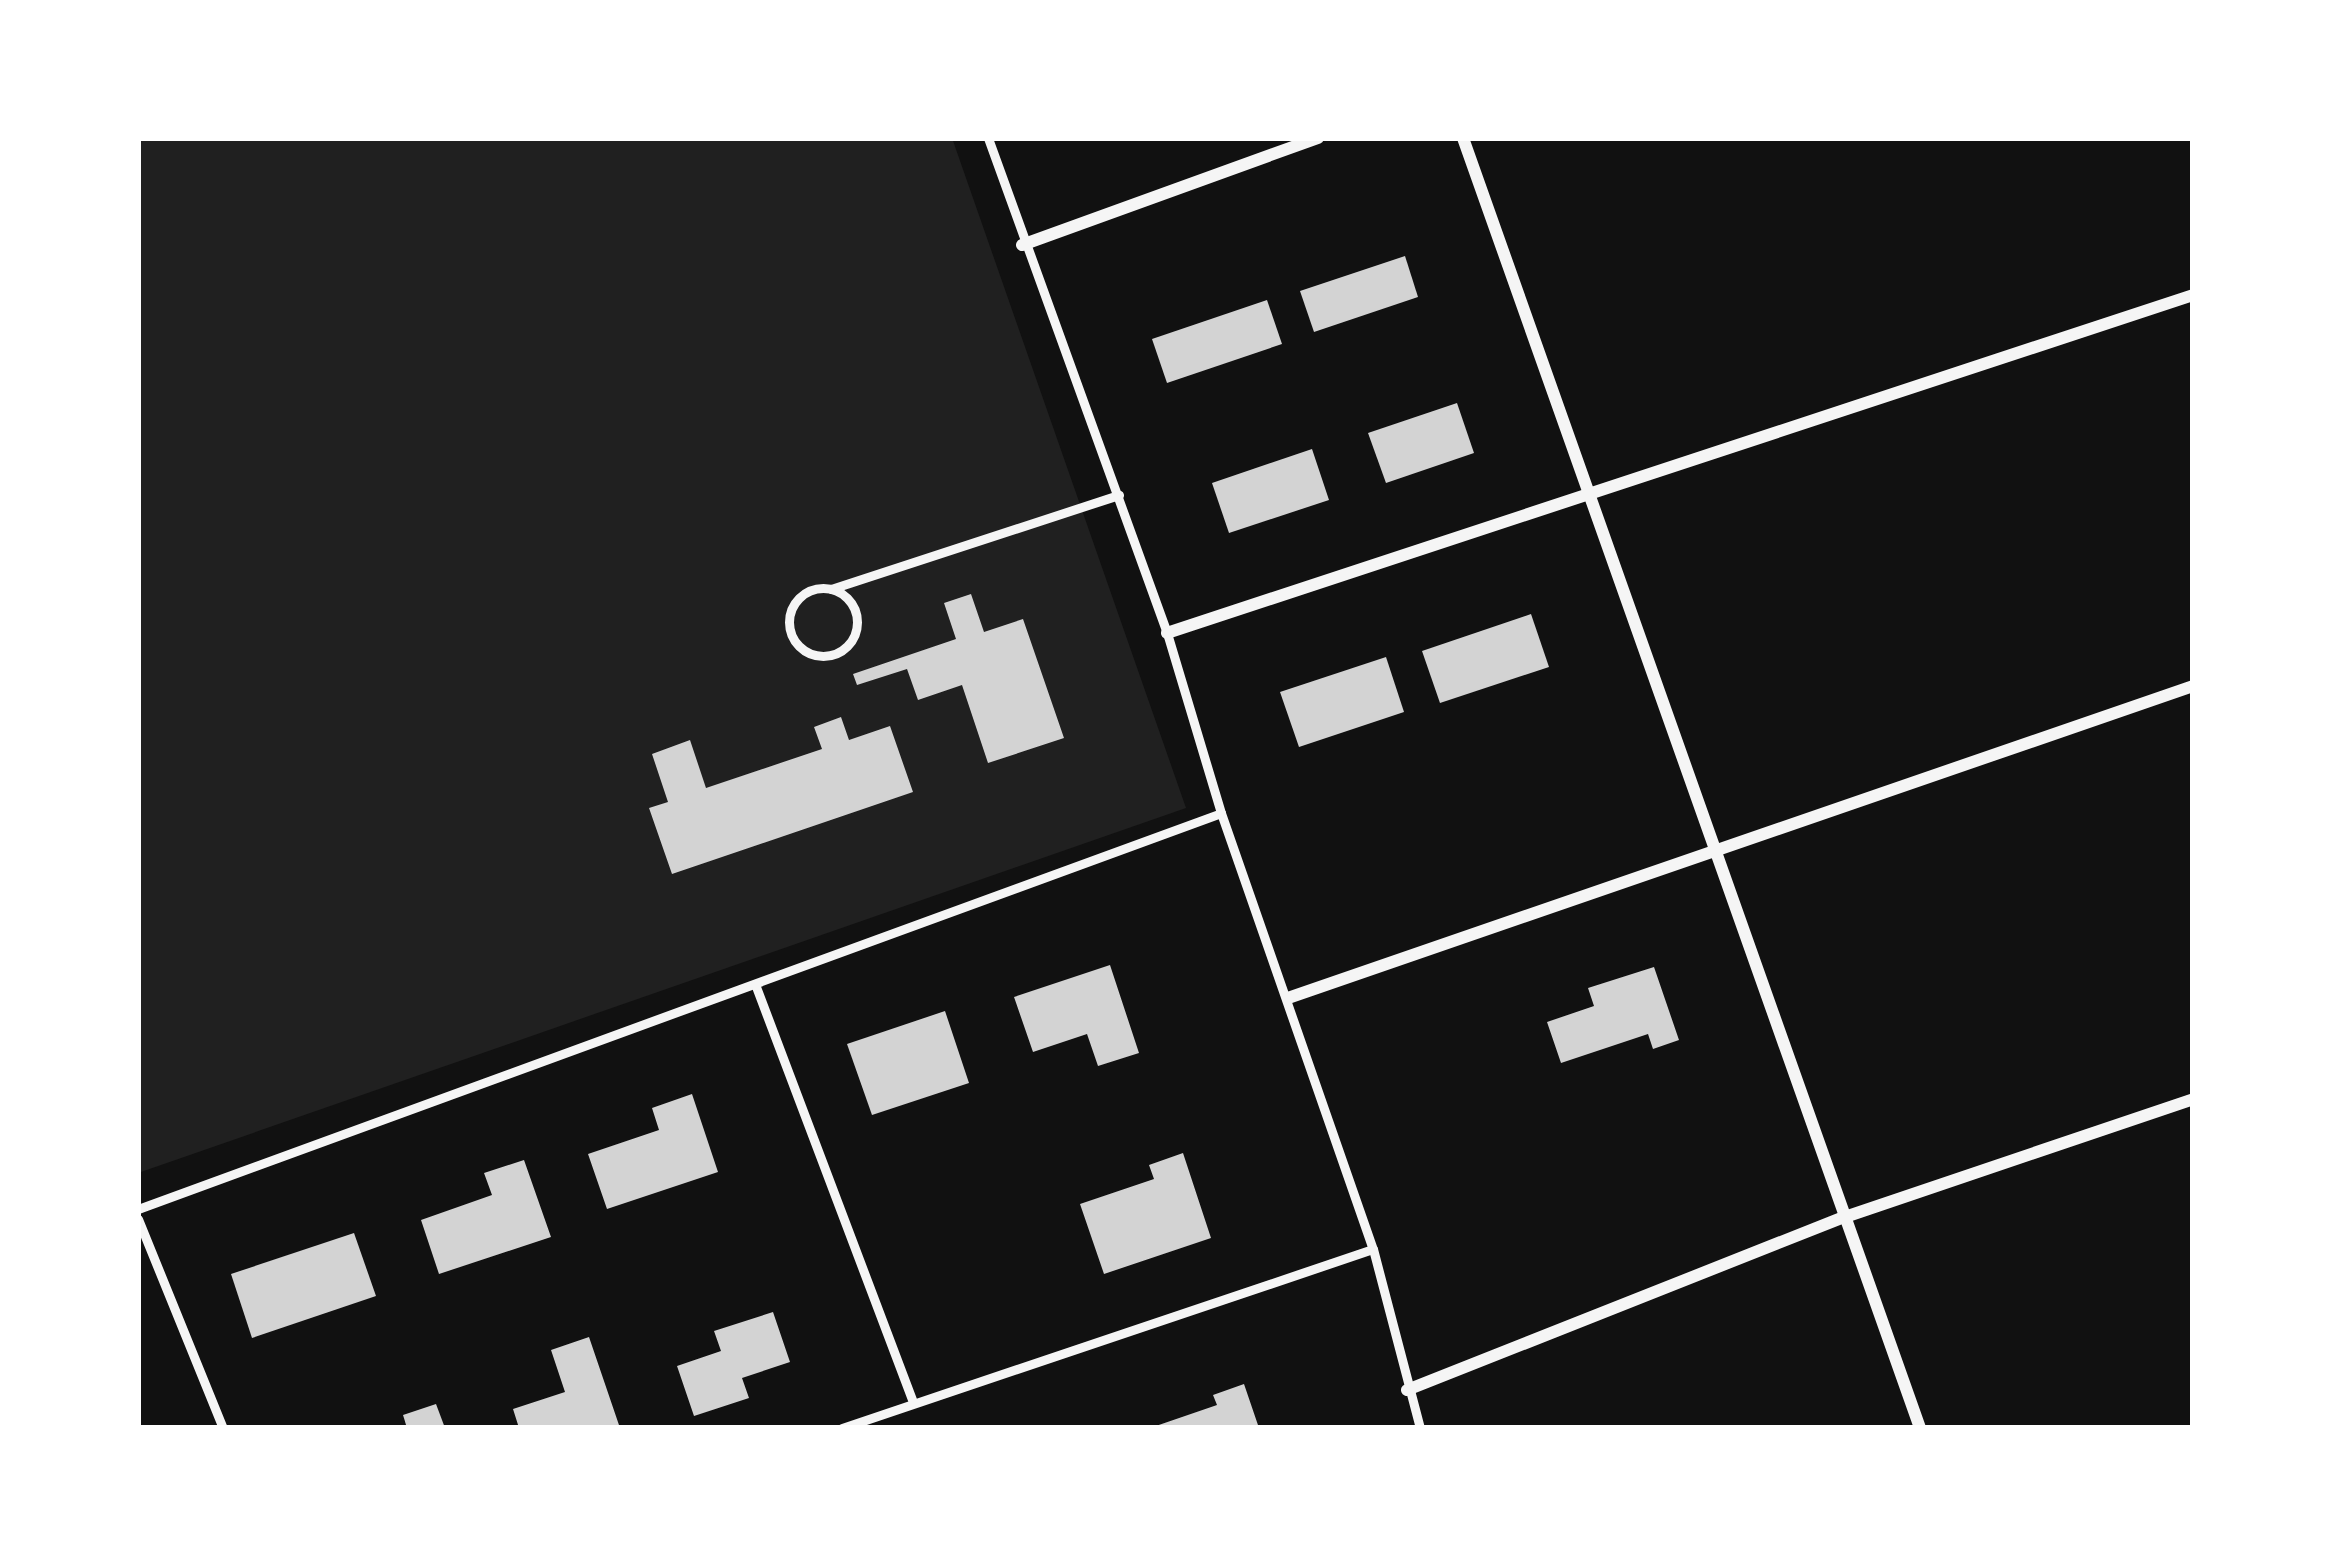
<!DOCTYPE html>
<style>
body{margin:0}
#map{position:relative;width:2331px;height:1566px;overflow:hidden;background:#111;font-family:Poppins,sans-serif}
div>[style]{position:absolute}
.green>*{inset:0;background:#202020}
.building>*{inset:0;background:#d3d3d3}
.service>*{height:9px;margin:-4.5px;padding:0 4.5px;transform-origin:4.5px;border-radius:4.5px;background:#f5f5f5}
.service>.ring{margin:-4.5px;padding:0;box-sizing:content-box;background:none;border:9px solid #f5f5f5;border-radius:50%}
.minor>*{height:12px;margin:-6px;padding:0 6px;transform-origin:6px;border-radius:6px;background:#f5f5f5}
span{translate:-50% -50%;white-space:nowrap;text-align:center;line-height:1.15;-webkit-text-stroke:9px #fff;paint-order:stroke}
.frame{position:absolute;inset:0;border:141px solid #fff;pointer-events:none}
</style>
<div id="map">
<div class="green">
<div style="clip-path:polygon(138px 138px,952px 138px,1186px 808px,138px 1173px)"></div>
</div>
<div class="building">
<div style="clip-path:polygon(1405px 256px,1418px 297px,1314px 332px,1300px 291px)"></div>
<div style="clip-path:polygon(1267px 300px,1282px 344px,1167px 383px,1152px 339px)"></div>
<div style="clip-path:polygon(1457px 403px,1474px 453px,1386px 483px,1368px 433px)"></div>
<div style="clip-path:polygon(1312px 449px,1329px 500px,1229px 533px,1212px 483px)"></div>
<div style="clip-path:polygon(971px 594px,984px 632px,1023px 619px,1064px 738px,988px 763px,962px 685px,918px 700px,907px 669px,857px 685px,853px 674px,956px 639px,944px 603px)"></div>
<div style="clip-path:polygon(1531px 614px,1549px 667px,1440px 703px,1422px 651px)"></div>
<div style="clip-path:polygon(1386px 657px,1404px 712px,1299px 747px,1280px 692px)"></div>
<div style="clip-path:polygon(841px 717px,849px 740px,890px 726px,913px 792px,672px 874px,649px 808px,668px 802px,652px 754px,690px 740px,706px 788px,822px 749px,814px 727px)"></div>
<div style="clip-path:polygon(1110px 965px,1139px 1053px,1098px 1066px,1087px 1034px,1033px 1052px,1014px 997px)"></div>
<div style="clip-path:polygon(1654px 967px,1679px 1040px,1653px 1049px,1648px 1034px,1561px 1063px,1547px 1022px,1594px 1006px,1588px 988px)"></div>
<div style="clip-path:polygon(945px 1011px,969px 1083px,872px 1115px,847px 1044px)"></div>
<div style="clip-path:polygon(692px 1094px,718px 1172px,607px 1209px,588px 1154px,659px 1130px,652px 1108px)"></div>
<div style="clip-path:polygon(1183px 1153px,1211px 1238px,1104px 1274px,1080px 1204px,1154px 1179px,1149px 1165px)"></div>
<div style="clip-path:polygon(524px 1160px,551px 1237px,439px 1274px,421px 1220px,492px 1195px,484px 1173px)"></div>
<div style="clip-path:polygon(354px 1233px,376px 1296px,252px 1338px,231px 1274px)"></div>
<div style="clip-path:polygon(773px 1312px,790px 1362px,742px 1378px,749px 1398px,694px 1416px,677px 1366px,721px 1351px,714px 1331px)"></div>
<div style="clip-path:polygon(589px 1337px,620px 1428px,519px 1428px,513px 1409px,565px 1392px,551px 1350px)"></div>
<div style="clip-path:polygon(1244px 1384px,1259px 1428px,1150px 1428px,1217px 1405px,1213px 1395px)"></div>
<div style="clip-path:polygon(436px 1404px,445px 1428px,407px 1428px,403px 1415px)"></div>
</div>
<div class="service">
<div style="left:988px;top:138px;width:526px;rotate:70.12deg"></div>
<div style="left:1167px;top:633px;width:188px;rotate:73.3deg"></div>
<div style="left:1221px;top:813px;width:462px;rotate:70.8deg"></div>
<div style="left:1373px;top:1249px;width:185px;rotate:75.3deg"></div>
<div class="ring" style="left:789px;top:588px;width:59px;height:59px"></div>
<div style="left:831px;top:589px;width:303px;rotate:-18.1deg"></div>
<div style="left:755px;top:984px;width:447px;rotate:69.3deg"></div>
<div style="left:138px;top:1209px;width:1153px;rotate:-20.08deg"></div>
<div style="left:138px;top:1219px;width:226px;rotate:67.9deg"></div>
<div style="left:842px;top:1428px;width:560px;rotate:-18.63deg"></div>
</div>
<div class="minor">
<div style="left:1463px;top:138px;width:1369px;rotate:70.49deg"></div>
<div style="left:1022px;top:245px;width:315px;rotate:-19.9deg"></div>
<div style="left:1167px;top:633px;width:1080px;rotate:-18.23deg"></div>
<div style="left:1288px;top:998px;width:957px;rotate:-19.02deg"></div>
<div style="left:1407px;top:1390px;width:471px;rotate:-21.6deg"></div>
<div style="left:1845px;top:1217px;width:367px;rotate:-18.7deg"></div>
</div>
<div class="frame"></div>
</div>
